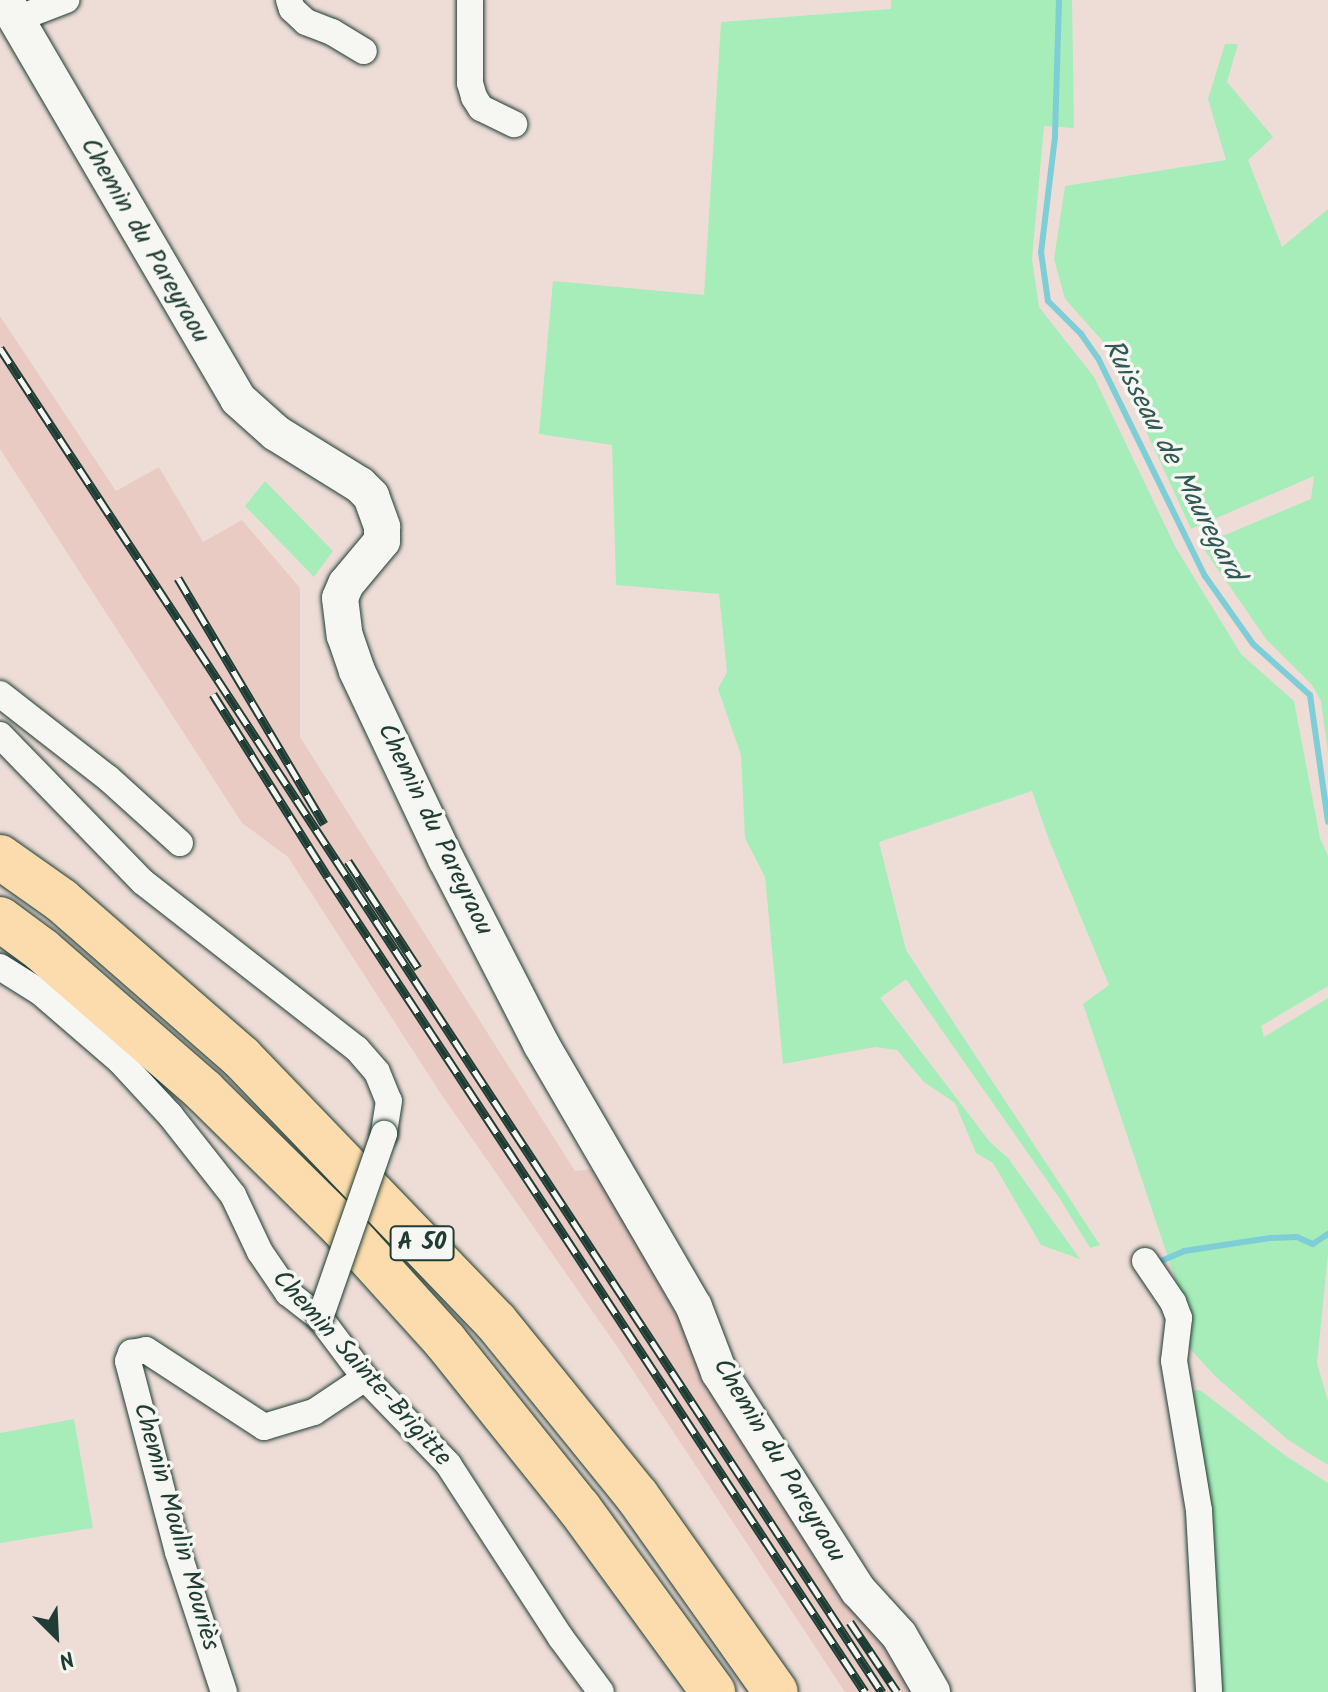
<!DOCTYPE html>
<meta charset="utf-8">
<style>
body{margin:0}
#map{position:relative;width:1328px;height:1692px;overflow:hidden;background:#eeddd7;font-family:Kalam,sans-serif}
div>[style]{position:absolute}
.built>*{inset:0;background:#e9cbc4}
.green>*{inset:0;background:#a7edba}
.stream>*{height:6px;margin:-3px;padding:0 3px;transform-origin:3px;border-radius:3px;background:#7eced8}
.roads{filter:drop-shadow(0 0 2px #1f3d34) drop-shadow(0 0 2px #1f3d34)}
.street>*{height:26px;margin:-13px;padding:0 13px;transform-origin:13px;border-radius:13px;background:#f6f6f2}
.secondary>*{height:36px;margin:-18px;padding:0 18px;transform-origin:18px;border-radius:18px;background:#f6f6f2}
.highway>*{height:44px;margin:-22px;padding:0 22px;transform-origin:22px;border-radius:22px;background:#fcdcac}
.rail>*{height:9px;margin-top:-4.5px;transform-origin:0;background:repeating-linear-gradient(90deg,#f6f6f2 0 18px,#1f3d34 0 36px);box-sizing:border-box;border-block:2px solid #1f3d34}
.bridges{filter:drop-shadow(0 0 2px #1f3d34) drop-shadow(0 0 2px #1f3d34)}
.street-bridge>*{height:26px;margin:-13px;padding:0 13px;transform-origin:13px;border-radius:13px;background:#f6f6f2}
span{translate:-50% -50%;white-space:nowrap;text-align:center;line-height:1.15;-webkit-text-stroke:7px #f6f6f2;paint-order:stroke}
.shield-label span{padding:2px 6px;background:#f6f6f2;border:2px solid;border-radius:6px;-webkit-text-stroke-width:0}
.shield-label{font-size:24px;color:#1f3d34;font-weight:700}
.street-label{font-size:26px;color:#1f3d34}
.water-label{font-size:28px;color:#325a55;font-style:italic}
.north{position:absolute;left:16px;top:1596px;width:80px;height:80px;-webkit-text-stroke:6px #f6f6f2;paint-order:stroke;rotate:156deg;font-size:22px;font-weight:700;line-height:32px;text-align:center;color:#1f3d34}
.north::after{content:'';display:block;margin:auto;width:28px;height:36px;background:#1f3d34;clip-path:polygon(50% 0,100% 100%,50% 72%,0 100%)}
</style>
<div id="map">
<div class="built">
<div style="clip-path:polygon(0 316px,116px 491px,159px 467px,203px 542px,242px 520px,300px 588px,300px 737px,575px 1171px,594px 1169px,703px 1361px,912px 1692px,845px 1692px,618px 1348px,441px 1094px,288px 857px,242px 823px,0 449px)"></div>
</div>
<div class="green">
<div style="clip-path:polygon(891px 0,1072px 0,1074px 128px,1044px 126px,1032px 259px,1039px 307px,1094px 377px,1176px 548px,1241px 654px,1294px 701px,1320px 838px,1328px 856px,1328px 986px,1261px 1026px,1264px 1037px,1328px 998px,1328px 1254px,1317px 1363px,1328px 1401px,1328px 1465px,1288px 1440px,1215px 1376px,1184px 1342px,1187px 1314px,1083px 1004px,1109px 985px,1049px 840px,1032px 791px,879px 842px,906px 950px,1100px 1245px,1090px 1248px,1060px 1199px,906px 979px,880px 998px,990px 1142px,1008px 1158px,1080px 1259px,1041px 1245px,993px 1163px,976px 1153px,955px 1103px,924px 1082px,897px 1050px,875px 1047px,783px 1064px,765px 877px,745px 838px,741px 755px,718px 689px,727px 672px,719px 594px,616px 585px,612px 445px,539px 434px,553px 281px,704px 295px,721px 22px,891px 9px)"></div>
<div style="clip-path:polygon(1225px 44px,1238px 44px,1227px 82px,1273px 137px,1248px 160px,1282px 247px,1328px 209px,1328px 753px,1321px 701px,1312px 685px,1266px 639px,1201px 545px,1311px 499px,1314px 476px,1191px 529px,1107px 346px,1065px 299px,1054px 259px,1065px 186px,1226px 160px,1208px 99px)"></div>
<div style="clip-path:polygon(265px 481px,333px 551px,314px 577px,245px 506px)"></div>
<div style="clip-path:polygon(1200px 1390px,1286px 1456px,1328px 1483px,1328px 1692px,1215px 1692px,1190px 1391px)"></div>
<div style="clip-path:polygon(74px 1419px,93px 1528px,0 1543px,0 1433px)"></div>
</div>
<div class="stream">
<div style="left:1059px;top:0;width:137px;rotate:91.7deg"></div>
<div style="left:1055px;top:137px;width:116px;rotate:96.9deg"></div>
<div style="left:1041px;top:252px;width:49px;rotate:81.9deg"></div>
<div style="left:1048px;top:301px;width:47px;rotate:45deg"></div>
<div style="left:1081px;top:334px;width:29px;rotate:55deg"></div>
<div style="left:1098px;top:358px;width:243px;rotate:63.9deg"></div>
<div style="left:1205px;top:576px;width:83px;rotate:54.8deg"></div>
<div style="left:1253px;top:644px;width:76px;rotate:41.8deg"></div>
<div style="left:1310px;top:695px;width:128px;rotate:81.9deg"></div>
<div style="left:1161px;top:1261px;width:25px;rotate:-23deg"></div>
<div style="left:1184px;top:1251px;width:87px;rotate:-8.6deg"></div>
<div style="left:1270px;top:1238px;width:27px;rotate:-2deg"></div>
<div style="left:1297px;top:1237px;width:17px;rotate:24deg"></div>
<div style="left:1313px;top:1244px;width:18px;rotate:-34deg"></div>
</div>
<div class="roads">
<div class="street">
<div style="left:289px;top:0;width:9px;rotate:72deg"></div>
<div style="left:292px;top:9px;width:19px;rotate:43deg"></div>
<div style="left:306px;top:22px;width:28px;rotate:21deg"></div>
<div style="left:332px;top:32px;width:37px;rotate:31deg"></div>
<div style="left:470px;top:0;width:83px;rotate:90deg"></div>
<div style="left:470px;top:83px;width:15px;rotate:74deg"></div>
<div style="left:474px;top:97px;width:13px;rotate:58deg"></div>
<div style="left:481px;top:108px;width:37px;rotate:26deg"></div>
<div style="left:17px;top:19px;width:53px;rotate:-21.2deg"></div>
<div style="left:0;top:694px;width:137px;rotate:37.9deg"></div>
<div style="left:108px;top:778px;width:97px;rotate:42.1deg"></div>
<div style="left:0;top:735px;width:205px;rotate:45.8deg"></div>
<div style="left:143px;top:882px;width:271px;rotate:38deg"></div>
<div style="left:357px;top:1049px;width:30px;rotate:49deg"></div>
<div style="left:377px;top:1072px;width:31px;rotate:68deg"></div>
<div style="left:389px;top:1101px;width:33px;rotate:99deg"></div>
<div style="left:0;top:967px;width:47px;rotate:32deg"></div>
<div style="left:40px;top:992px;width:106px;rotate:40.8deg"></div>
<div style="left:120px;top:1061px;width:74px;rotate:47.2deg"></div>
<div style="left:170px;top:1115px;width:102px;rotate:51.8deg"></div>
<div style="left:233px;top:1195px;width:63px;rotate:64.7deg"></div>
<div style="left:260px;top:1252px;width:50px;rotate:55.7deg"></div>
<div style="left:288px;top:1293px;width:41px;rotate:38deg"></div>
<div style="left:320px;top:1318px;width:75px;rotate:53.1deg"></div>
<div style="left:365px;top:1378px;width:120px;rotate:46deg"></div>
<div style="left:448px;top:1464px;width:207px;rotate:57deg"></div>
<div style="left:561px;top:1638px;width:67px;rotate:53.5deg"></div>
<div style="left:1145px;top:1261px;width:50px;rotate:55.7deg"></div>
<div style="left:1173px;top:1302px;width:17px;rotate:69deg"></div>
<div style="left:1179px;top:1318px;width:43px;rotate:96.6deg"></div>
<div style="left:1174px;top:1361px;width:152px;rotate:80.5deg"></div>
<div style="left:1199px;top:1511px;width:181px;rotate:86.8deg"></div>
<div style="left:224px;top:1692px;width:147px;rotate:-108.2deg"></div>
<div style="left:178px;top:1552px;width:197px;rotate:-104.7deg"></div>
<div style="left:128px;top:1361px;width:9px;rotate:-69deg"></div>
<div style="left:131px;top:1353px;width:15px;rotate:-11deg"></div>
<div style="left:146px;top:1350px;width:141px;rotate:33.1deg"></div>
<div style="left:264px;top:1427px;width:52px;rotate:-16.7deg"></div>
<div style="left:314px;top:1412px;width:61px;rotate:-33.7deg"></div>
</div>
<div class="secondary">
<div style="left:5px;top:0;width:462px;rotate:59.7deg"></div>
<div style="left:238px;top:399px;width:51px;rotate:41.8deg"></div>
<div style="left:276px;top:433px;width:99px;rotate:31.8deg"></div>
<div style="left:360px;top:485px;width:16px;rotate:45deg"></div>
<div style="left:371px;top:496px;width:33px;rotate:70deg"></div>
<div style="left:382px;top:527px;width:14px;rotate:90deg"></div>
<div style="left:382px;top:541px;width:56px;rotate:129.9deg"></div>
<div style="left:346px;top:584px;width:15px;rotate:113deg"></div>
<div style="left:340px;top:598px;width:38px;rotate:83deg"></div>
<div style="left:345px;top:636px;width:37px;rotate:71deg"></div>
<div style="left:357px;top:671px;width:208px;rotate:64.7deg"></div>
<div style="left:446px;top:859px;width:208px;rotate:62.8deg"></div>
<div style="left:541px;top:1044px;width:304px;rotate:59.8deg"></div>
<div style="left:694px;top:1307px;width:70px;rotate:69deg"></div>
<div style="left:719px;top:1372px;width:259px;rotate:57.5deg"></div>
<div style="left:858px;top:1590px;width:61px;rotate:47.7deg"></div>
<div style="left:899px;top:1635px;width:66px;rotate:59.9deg"></div>
</div>
<div class="highway">
<div style="left:0;top:857px;width:75px;rotate:35.2deg"></div>
<div style="left:61px;top:900px;width:239px;rotate:41.1deg"></div>
<div style="left:241px;top:1057px;width:368px;rotate:46.1deg"></div>
<div style="left:496px;top:1322px;width:224px;rotate:51deg"></div>
<div style="left:637px;top:1496px;width:240px;rotate:54.7deg"></div>
<div style="left:0;top:919px;width:52px;rotate:36.4deg"></div>
<div style="left:42px;top:950px;width:215px;rotate:41deg"></div>
<div style="left:204px;top:1091px;width:194px;rotate:44.6deg"></div>
<div style="left:342px;top:1227px;width:154px;rotate:47.9deg"></div>
<div style="left:445px;top:1341px;width:214px;rotate:51.3deg"></div>
<div style="left:579px;top:1508px;width:228px;rotate:53.9deg"></div>
</div>
</div>
<div class="rail">
<div style="left:0;top:348px;width:1608px;rotate:56.73deg"></div>
<div style="left:178px;top:578px;width:286px;rotate:59.3deg"></div>
<div style="left:213px;top:694px;width:216px;rotate:57.9deg"></div>
<div style="left:328px;top:877px;width:976px;rotate:56.62deg"></div>
<div style="left:348px;top:861px;width:128px;rotate:56.8deg"></div>
<div style="left:850px;top:1622px;width:84px;rotate:56.1deg"></div>
</div>
<div class="bridges">
<div class="street-bridge">
<div style="left:320px;top:1318px;width:195px;rotate:-70.8deg"></div>
</div>
</div>
<div class="shield-label">
<span style="left:422px;top:1243px">A 50</span>
</div>
<div class="street-label">
<span style="left:144px;top:241px;rotate:60deg">Chemin du Pareyraou</span>
<span style="left:434px;top:830px;rotate:64deg">Chemin du Pareyraou</span>
<span style="left:361px;top:1369px;rotate:48deg">Chemin Sainte-Brigitte</span>
<span style="left:778px;top:1461px;rotate:59deg">Chemin du Pareyraou</span>
<span style="left:175px;top:1527px;rotate:74deg">Chemin Moulin Mouriès</span>
</div>
<div class="water-label">
<span style="left:1172px;top:460px;rotate:62deg">Ruisseau de Mauregard</span>
</div>
<div class="north">N</div>
</div>
